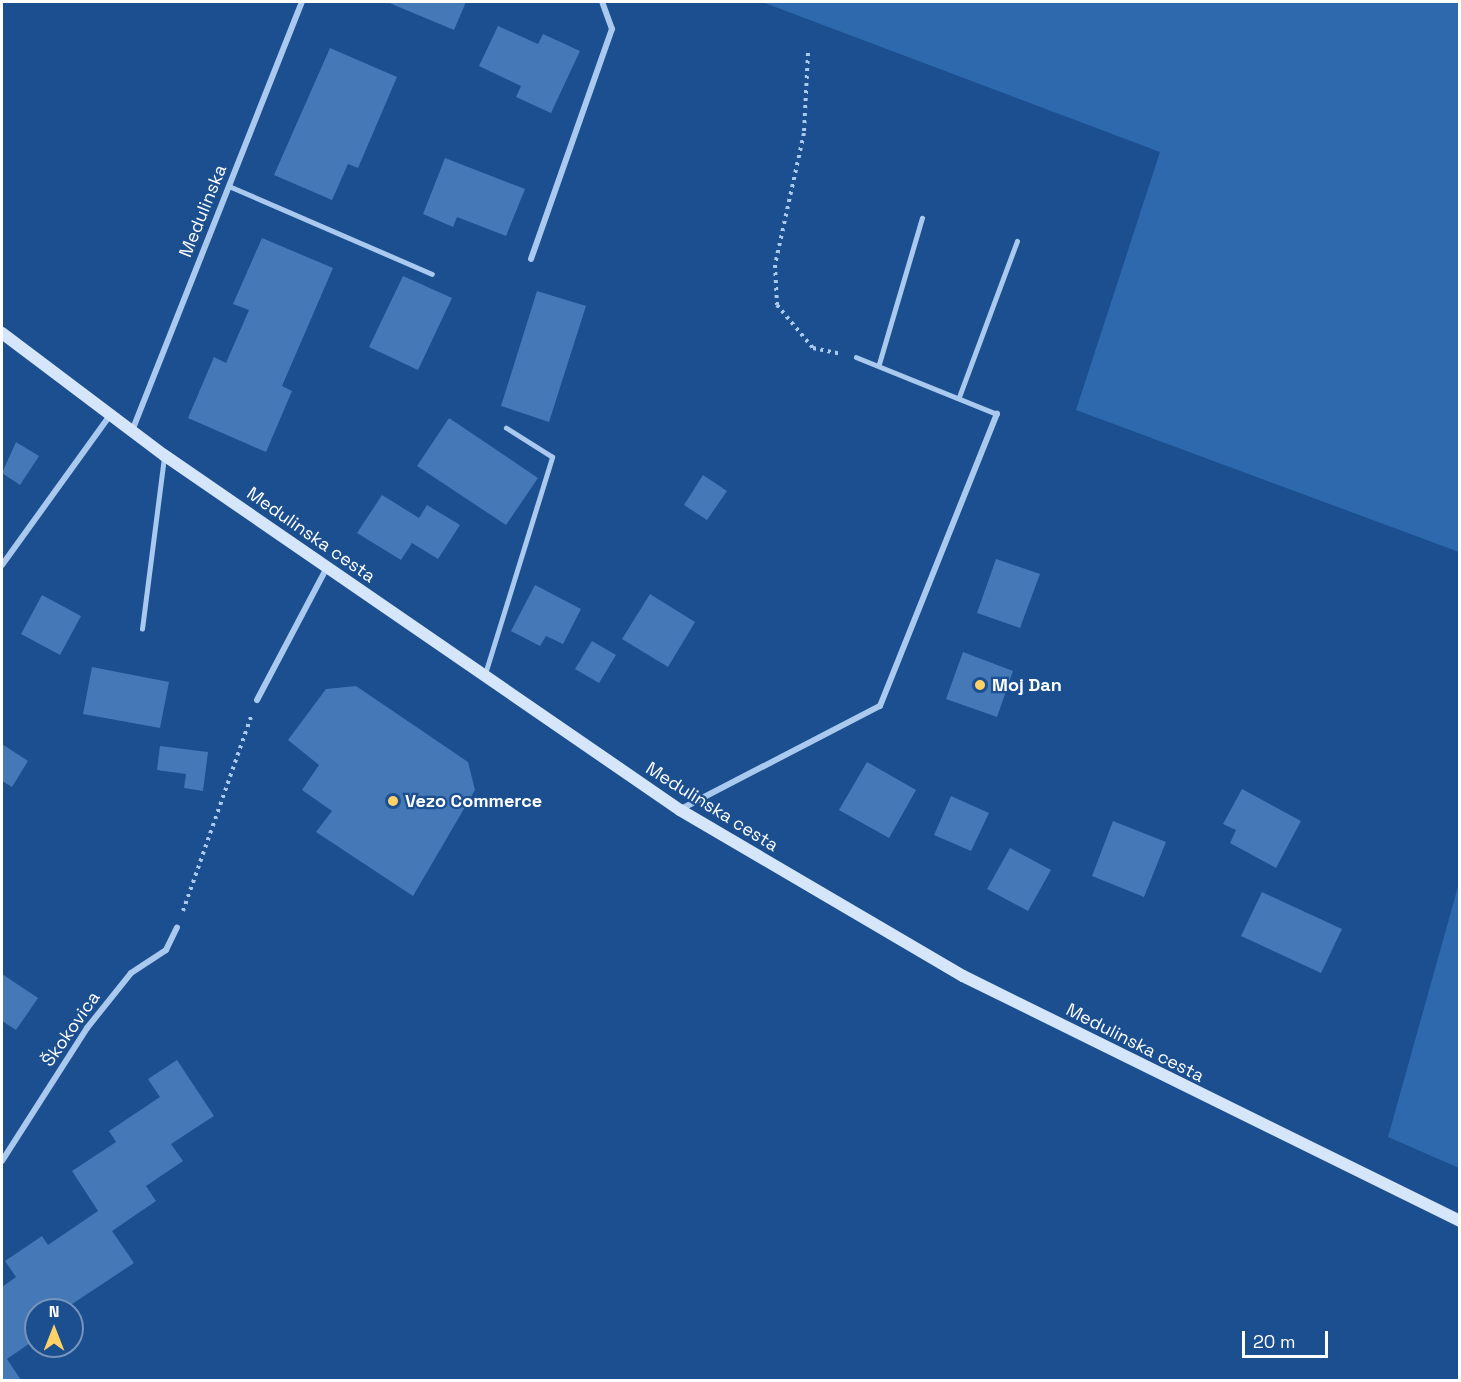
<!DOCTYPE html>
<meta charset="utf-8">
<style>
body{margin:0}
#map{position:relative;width:1461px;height:1382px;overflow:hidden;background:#1b4f8f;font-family:"Space Grotesk",sans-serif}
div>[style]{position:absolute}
.green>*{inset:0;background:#2e69ad}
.building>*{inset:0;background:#4478b7}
.path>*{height:4px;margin-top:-2px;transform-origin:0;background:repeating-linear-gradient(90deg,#a9c9ee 0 3px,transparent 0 7.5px)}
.lane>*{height:4.5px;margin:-2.25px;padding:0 2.25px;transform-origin:2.25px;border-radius:2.25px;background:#a9c9ee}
.street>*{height:6px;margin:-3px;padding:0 3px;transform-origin:3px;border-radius:3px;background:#a9c9ee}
.secondary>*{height:12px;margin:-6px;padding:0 6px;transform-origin:6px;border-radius:6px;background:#d6e6fa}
.dots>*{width:16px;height:16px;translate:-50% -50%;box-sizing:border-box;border:3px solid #1b4f8f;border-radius:50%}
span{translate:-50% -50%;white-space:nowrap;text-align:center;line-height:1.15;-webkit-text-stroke:4.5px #1b4f8f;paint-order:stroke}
.street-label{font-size:18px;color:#fff}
.poi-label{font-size:18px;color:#fff;font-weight:700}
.left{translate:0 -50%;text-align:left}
.frame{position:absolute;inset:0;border:3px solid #fff;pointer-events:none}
.north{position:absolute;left:24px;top:1298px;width:60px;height:60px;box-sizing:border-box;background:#1b4f8f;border:2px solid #7695bc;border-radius:50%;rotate:0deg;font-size:16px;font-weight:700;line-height:24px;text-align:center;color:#fff}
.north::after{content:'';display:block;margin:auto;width:21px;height:27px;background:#ffd166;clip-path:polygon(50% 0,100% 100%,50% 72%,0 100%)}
.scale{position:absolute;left:1242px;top:1331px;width:86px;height:27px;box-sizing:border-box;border:3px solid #fff;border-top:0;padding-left:8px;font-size:18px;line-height:21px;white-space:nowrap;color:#fff;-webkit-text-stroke:4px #1b4f8f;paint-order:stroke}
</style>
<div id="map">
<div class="green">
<div style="clip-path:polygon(762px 2px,1459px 2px,1459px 552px,1076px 410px,1160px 152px)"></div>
<div style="clip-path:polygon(1459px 883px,1459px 1168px,1388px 1137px)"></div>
</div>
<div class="building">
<div style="clip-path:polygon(387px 2px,466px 2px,454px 30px)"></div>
<div style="clip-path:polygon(498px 26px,538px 44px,543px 34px,580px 51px,551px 113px,516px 97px,521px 86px,479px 66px)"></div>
<div style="clip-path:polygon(330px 48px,397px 77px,358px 168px,348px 164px,332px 200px,274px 175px)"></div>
<div style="clip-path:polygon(445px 158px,525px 189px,506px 236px,457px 217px,453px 227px,423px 214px)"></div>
<div style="clip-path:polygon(262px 238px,333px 268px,282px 386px,292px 391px,266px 452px,188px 418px,214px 357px,226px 363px,249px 310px,233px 304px)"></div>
<div style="clip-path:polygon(403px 276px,452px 298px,418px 370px,369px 347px)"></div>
<div style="clip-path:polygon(537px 291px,586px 306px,549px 422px,501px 406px)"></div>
<div style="clip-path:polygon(449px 418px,538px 478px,506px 525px,417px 466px)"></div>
<div style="clip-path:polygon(16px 442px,39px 456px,20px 485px,2px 473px)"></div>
<div style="clip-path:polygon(703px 475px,727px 491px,707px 520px,684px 505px)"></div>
<div style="clip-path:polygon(382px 495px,419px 518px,427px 505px,460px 525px,438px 559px,412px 543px,401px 560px,357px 533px)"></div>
<div style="clip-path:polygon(996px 559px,1040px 574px,1020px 628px,977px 613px)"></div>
<div style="clip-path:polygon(535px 585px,581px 609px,563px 644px,546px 636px,540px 646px,511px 631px)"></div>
<div style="clip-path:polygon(650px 594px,695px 622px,668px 667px,622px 639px)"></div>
<div style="clip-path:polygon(42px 595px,81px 616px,60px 655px,21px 634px)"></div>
<div style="clip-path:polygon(592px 641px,616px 655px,599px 683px,575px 669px)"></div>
<div style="clip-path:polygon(963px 652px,1013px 671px,997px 717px,946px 699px)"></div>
<div style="clip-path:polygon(92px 667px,169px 682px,160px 728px,83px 714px)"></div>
<div style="clip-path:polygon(356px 686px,468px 762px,475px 790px,413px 896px,316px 832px,332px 811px,302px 790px,319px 765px,288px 740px,326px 689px)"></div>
<div style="clip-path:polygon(2px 744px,28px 761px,12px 787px,2px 781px)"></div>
<div style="clip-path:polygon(160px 746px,208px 752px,203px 791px,184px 788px,186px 774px,157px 770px)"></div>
<div style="clip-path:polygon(867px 762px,916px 790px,889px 838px,839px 810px)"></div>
<div style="clip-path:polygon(1242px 789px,1301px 821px,1276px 868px,1230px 843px,1236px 830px,1223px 824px)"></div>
<div style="clip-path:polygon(951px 796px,989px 813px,971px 851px,934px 835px)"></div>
<div style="clip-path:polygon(1113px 821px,1166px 842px,1144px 897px,1092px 876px)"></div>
<div style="clip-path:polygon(1010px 848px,1051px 870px,1028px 911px,987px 889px)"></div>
<div style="clip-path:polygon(1262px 892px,1342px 929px,1321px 973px,1241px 936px)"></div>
<div style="clip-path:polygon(2px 974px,38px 998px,16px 1030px,2px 1021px)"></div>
<div style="clip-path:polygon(177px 1060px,214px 1116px,171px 1144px,183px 1161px,146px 1186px,156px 1201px,112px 1231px,134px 1263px,63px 1310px,36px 1310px,36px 1339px,7px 1359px,21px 1380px,2px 1380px,2px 1287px,16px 1277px,5px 1261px,42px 1236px,48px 1245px,98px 1211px,72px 1171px,116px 1142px,109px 1131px,160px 1097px,148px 1079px)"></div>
</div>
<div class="path">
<div style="left:808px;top:53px;width:80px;rotate:92.9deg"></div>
<div style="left:804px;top:133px;width:135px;rotate:102.4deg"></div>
<div style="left:775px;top:265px;width:40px;rotate:87.1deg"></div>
<div style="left:777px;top:305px;width:56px;rotate:50.1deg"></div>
<div style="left:813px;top:348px;width:29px;rotate:12deg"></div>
<div style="left:183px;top:911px;width:209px;rotate:-70.7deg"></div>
</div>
<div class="lane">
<div style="left:229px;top:186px;width:221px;rotate:23.4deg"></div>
<div style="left:856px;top:357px;width:152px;rotate:22deg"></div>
<div style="left:879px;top:364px;width:152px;rotate:-73.6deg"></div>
<div style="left:959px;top:397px;width:166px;rotate:-69.6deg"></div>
<div style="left:142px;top:629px;width:172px;rotate:-82.7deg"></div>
<div style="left:485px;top:674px;width:227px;rotate:-72.8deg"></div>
<div style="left:552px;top:457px;width:54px;rotate:-147.8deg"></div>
</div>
<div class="street">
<div style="left:531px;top:259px;width:244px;rotate:-70.6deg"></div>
<div style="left:612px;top:29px;width:29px;rotate:-110deg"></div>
<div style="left:132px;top:431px;width:461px;rotate:-68.4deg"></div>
<div style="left:2px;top:565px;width:185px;rotate:-54.2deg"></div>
<div style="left:257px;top:700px;width:150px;rotate:-62.2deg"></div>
<div style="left:681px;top:809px;width:224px;rotate:-27.4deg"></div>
<div style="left:880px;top:706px;width:315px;rotate:-68.2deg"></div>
<div style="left:2px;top:1161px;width:158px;rotate:-57.4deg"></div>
<div style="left:87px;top:1028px;width:70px;rotate:-51.3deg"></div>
<div style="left:131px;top:973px;width:42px;rotate:-33.3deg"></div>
<div style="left:166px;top:950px;width:25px;rotate:-64deg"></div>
</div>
<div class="secondary">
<div style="left:2px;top:333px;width:203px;rotate:37deg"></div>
<div style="left:164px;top:455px;width:626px;rotate:34.53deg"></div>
<div style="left:680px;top:810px;width:328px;rotate:30.4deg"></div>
<div style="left:963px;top:976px;width:554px;rotate:26.24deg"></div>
</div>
<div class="dots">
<div style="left:980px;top:685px;background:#ffd166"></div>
<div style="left:393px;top:801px;background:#ffd166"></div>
</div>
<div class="street-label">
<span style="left:203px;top:211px;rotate:-68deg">Medulinska</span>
<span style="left:311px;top:535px;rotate:35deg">Medulinska cesta</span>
<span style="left:712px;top:807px;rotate:32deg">Medulinska cesta</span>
<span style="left:71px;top:1029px;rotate:-55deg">Škokovica</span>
<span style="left:1135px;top:1043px;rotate:27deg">Medulinska cesta</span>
</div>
<div class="poi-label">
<span class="left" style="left:992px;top:685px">Moj Dan</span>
<span class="left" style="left:405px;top:801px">Vezo Commerce</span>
</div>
<div class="frame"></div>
<div class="north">N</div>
<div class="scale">20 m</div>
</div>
